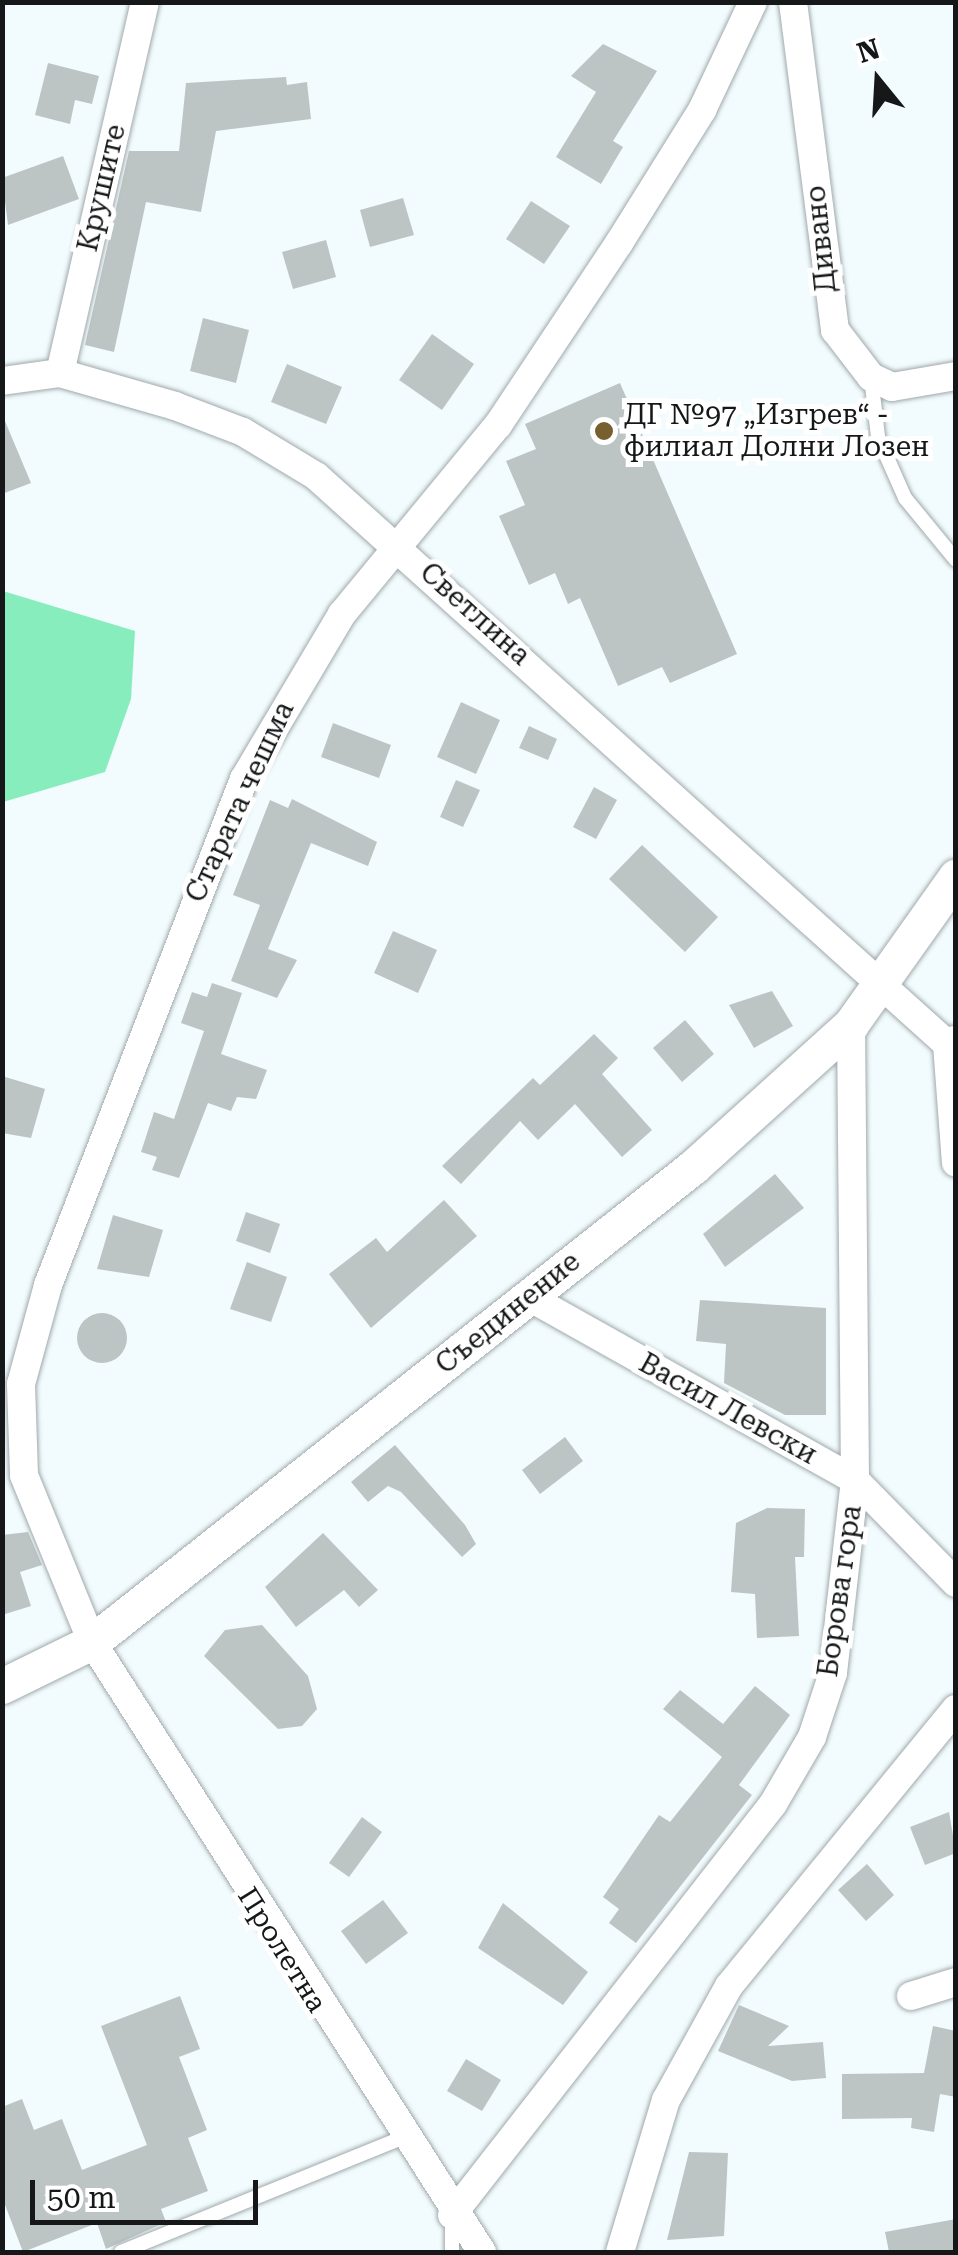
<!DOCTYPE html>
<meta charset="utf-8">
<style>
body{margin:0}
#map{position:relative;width:958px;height:2255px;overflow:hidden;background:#f2fbfd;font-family:"Roboto Serif",serif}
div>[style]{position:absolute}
.green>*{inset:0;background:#88edbd}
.building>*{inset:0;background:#bdc5c4}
.round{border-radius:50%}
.roads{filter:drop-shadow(0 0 2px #a0a9ab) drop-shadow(0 0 2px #a0a9ab)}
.service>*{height:14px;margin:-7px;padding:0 7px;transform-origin:7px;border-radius:7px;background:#fff}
.minor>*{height:28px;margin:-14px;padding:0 14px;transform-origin:14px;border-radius:14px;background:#fff}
.tertiary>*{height:35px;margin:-17.5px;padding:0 17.5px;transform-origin:17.5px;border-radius:17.5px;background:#fff}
.dots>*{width:28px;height:28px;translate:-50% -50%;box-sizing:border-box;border:5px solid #fff;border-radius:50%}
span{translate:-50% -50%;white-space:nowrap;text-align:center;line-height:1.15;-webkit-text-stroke:10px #fff;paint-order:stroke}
.street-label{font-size:28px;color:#151718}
.poi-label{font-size:28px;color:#151718}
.left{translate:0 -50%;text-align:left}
.frame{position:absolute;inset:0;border:5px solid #151718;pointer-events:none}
.north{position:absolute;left:828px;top:30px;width:100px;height:100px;-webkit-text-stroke:8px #fff;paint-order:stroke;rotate:342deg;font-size:28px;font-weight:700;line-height:40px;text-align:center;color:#151718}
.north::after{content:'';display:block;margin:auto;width:35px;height:45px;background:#151718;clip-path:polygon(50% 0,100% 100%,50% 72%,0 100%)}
.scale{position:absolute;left:30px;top:2180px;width:228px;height:45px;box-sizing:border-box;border:5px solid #151718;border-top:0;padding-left:12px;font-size:30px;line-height:35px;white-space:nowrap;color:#151718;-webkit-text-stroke:8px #fff;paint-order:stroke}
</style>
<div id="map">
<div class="green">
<div style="clip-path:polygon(3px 591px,135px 631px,131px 699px,105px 772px,3px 802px)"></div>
</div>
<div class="building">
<div style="clip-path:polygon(603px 44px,657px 71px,613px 141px,623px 147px,601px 184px,556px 157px,596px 92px,571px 76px)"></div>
<div style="clip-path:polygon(48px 63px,99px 76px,92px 104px,75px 100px,70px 124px,35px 115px)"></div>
<div style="clip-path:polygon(286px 77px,287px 85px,307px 82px,311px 119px,216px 131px,201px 212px,146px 202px,114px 352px,85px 345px,129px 151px,179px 151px,186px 83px)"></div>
<div style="clip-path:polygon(63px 156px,79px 199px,8px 225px,2px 178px)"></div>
<div style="clip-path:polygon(403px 198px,414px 235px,370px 247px,360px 210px)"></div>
<div style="clip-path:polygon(531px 201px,570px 226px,544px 264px,506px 239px)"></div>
<div style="clip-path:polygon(326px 240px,336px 277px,293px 289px,282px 252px)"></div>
<div style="clip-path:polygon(203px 318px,249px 330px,236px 383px,190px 371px)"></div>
<div style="clip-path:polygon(432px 334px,474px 364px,442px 410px,399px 380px)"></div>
<div style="clip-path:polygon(287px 364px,342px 387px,326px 424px,271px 402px)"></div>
<div style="clip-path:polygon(620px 383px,737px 654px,670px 683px,662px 667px,618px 686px,580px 598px,568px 604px,555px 573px,529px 585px,499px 516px,525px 505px,506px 461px,536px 449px,525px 424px)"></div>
<div style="clip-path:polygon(2px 414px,31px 483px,2px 494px)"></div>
<div style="clip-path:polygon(461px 702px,500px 720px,476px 774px,437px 757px)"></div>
<div style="clip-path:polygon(333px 723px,391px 745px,379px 778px,321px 757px)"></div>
<div style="clip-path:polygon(529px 726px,557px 739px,548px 760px,519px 748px)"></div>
<div style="clip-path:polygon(456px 780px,480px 790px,463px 827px,440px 817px)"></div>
<div style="clip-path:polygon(594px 787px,617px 800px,596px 839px,573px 827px)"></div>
<div style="clip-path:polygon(292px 799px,377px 842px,368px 866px,311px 843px,268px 949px,297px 960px,277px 998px,231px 981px,260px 905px,233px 895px,270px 800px,288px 808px)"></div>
<div style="clip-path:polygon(642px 845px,718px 917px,685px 952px,609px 879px)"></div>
<div style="clip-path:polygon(393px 931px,437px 950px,418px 993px,374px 973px)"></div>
<div style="clip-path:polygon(212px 983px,242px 993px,221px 1054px,267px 1070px,256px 1099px,237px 1097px,231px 1111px,208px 1103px,179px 1178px,152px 1170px,157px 1157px,141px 1152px,154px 1112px,174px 1119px,204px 1031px,181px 1023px,192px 992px,207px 997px)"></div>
<div style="clip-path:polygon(772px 991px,793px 1026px,754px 1048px,729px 1005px)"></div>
<div style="clip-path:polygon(685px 1020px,714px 1054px,682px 1082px,653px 1048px)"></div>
<div style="clip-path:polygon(594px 1034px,618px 1058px,602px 1074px,652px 1130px,622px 1157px,575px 1104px,538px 1140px,520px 1121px,461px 1184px,442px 1166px,533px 1078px,540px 1085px)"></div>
<div style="clip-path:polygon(2px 1076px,45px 1089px,31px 1138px,2px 1133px)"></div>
<div style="clip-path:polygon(775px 1174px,804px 1208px,725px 1267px,703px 1234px)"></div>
<div style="clip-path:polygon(444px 1200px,477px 1236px,371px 1328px,329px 1274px,376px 1238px,387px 1252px)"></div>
<div style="clip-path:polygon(246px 1212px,280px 1224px,270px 1253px,236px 1241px)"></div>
<div style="clip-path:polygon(113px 1215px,163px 1230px,149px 1277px,97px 1269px)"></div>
<div style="clip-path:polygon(247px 1262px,287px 1277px,271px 1322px,230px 1309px)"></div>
<div style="clip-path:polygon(700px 1300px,826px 1308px,826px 1415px,785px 1415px,724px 1383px,726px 1344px,696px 1341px)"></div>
<div class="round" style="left:77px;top:1313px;width:50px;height:50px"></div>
<div style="clip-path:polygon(565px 1437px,583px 1461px,540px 1494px,522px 1470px)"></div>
<div style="clip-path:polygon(395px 1445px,465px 1525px,476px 1544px,462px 1557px,401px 1492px,388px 1486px,368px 1502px,351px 1482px)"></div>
<div style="clip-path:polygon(767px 1508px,805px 1509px,804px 1557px,795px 1557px,799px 1636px,757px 1638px,755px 1594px,731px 1592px,736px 1523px)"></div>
<div style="clip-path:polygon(28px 1532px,42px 1565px,20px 1572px,31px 1606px,2px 1615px,2px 1535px)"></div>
<div style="clip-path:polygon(323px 1533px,378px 1590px,359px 1607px,344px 1590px,296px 1627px,265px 1587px)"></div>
<div style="clip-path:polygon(262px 1625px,308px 1676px,317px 1709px,302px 1726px,278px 1729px,204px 1656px,225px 1630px)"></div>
<div style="clip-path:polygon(755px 1686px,790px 1715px,739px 1785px,752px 1795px,636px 1943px,609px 1923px,619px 1909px,603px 1897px,659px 1815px,670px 1822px,722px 1757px,663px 1709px,680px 1690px,723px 1724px)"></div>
<div style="clip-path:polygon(949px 1812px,956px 1853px,925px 1865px,910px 1827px)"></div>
<div style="clip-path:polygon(362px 1817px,382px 1832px,349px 1877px,329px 1863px)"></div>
<div style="clip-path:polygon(867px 1864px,894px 1895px,866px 1921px,838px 1890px)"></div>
<div style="clip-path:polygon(383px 1900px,408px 1933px,366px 1964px,341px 1931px)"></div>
<div style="clip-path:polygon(503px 1903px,588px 1972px,563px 2005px,478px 1948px)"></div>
<div style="clip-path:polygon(180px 1996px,200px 2049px,179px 2057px,207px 2130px,188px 2138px,208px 2191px,161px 2209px,166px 2222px,106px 2249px,97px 2223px,23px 2252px,2px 2197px,2px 2107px,22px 2099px,34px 2130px,62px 2119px,82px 2170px,147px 2145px,101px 2026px)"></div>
<div style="clip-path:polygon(739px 2005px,789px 2026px,768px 2046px,823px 2042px,826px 2078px,792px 2081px,718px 2051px)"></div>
<div style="clip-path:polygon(933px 2026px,956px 2031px,956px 2097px,940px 2094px,934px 2132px,911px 2128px,912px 2118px,842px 2119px,842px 2074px,924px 2073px)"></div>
<div style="clip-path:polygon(466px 2059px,501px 2080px,482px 2111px,447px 2091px)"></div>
<div style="clip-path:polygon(689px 2152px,728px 2153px,724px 2236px,667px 2240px)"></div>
<div style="clip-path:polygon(956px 2219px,956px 2252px,889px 2252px,885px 2232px)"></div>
</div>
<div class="roads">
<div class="service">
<div style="left:871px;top:377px;width:60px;rotate:83.3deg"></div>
<div style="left:878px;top:437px;width:67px;rotate:66.1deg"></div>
<div style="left:905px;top:498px;width:80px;rotate:50.6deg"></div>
<div style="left:121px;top:2252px;width:305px;rotate:-22.1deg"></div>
<div style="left:452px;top:2252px;width:37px;rotate:-90deg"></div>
</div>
<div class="minor">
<div style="left:793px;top:2px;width:331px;rotate:82.7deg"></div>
<div style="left:835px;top:330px;width:59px;rotate:52.5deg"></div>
<div style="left:871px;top:377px;width:23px;rotate:25deg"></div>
<div style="left:892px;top:387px;width:65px;rotate:-9.8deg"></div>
<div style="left:60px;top:373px;width:381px;rotate:-77.1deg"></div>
<div style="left:2px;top:381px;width:59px;rotate:-7.9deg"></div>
<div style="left:60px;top:373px;width:120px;rotate:16deg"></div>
<div style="left:175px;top:406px;width:73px;rotate:20.9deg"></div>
<div style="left:243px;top:432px;width:85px;rotate:31.1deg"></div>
<div style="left:316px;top:476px;width:861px;rotate:41.99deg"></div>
<div style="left:954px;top:1040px;width:8px;rotate:150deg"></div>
<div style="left:947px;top:1044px;width:119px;rotate:85.7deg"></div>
<div style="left:527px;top:1296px;width:376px;rotate:29.3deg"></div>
<div style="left:855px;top:1480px;width:144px;rotate:45.6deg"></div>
<div style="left:911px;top:1996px;width:47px;rotate:-17.3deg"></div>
<div style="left:452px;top:2215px;width:521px;rotate:-52.01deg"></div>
<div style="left:773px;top:1804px;width:78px;rotate:-59.8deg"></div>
<div style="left:812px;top:1737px;width:67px;rotate:-71.8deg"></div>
<div style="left:833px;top:1673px;width:194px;rotate:-83.5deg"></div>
<div style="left:855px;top:1480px;width:456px;rotate:-90.5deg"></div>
<div style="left:482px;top:2252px;width:724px;rotate:-122.59deg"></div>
<div style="left:92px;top:1642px;width:180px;rotate:-112.2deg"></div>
<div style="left:24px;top:1475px;width:91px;rotate:-91.9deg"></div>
<div style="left:21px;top:1384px;width:103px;rotate:-74.7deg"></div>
<div style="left:48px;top:1285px;width:543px;rotate:-68.83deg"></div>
<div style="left:244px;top:779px;width:192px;rotate:-59.3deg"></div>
<div style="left:342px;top:614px;width:245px;rotate:-50.5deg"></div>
<div style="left:498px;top:425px;width:219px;rotate:-56.4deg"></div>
<div style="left:619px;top:243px;width:157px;rotate:-58deg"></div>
<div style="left:702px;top:110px;width:119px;rotate:-64.7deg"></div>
<div style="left:620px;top:2252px;width:159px;rotate:-73.2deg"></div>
<div style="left:666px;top:2100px;width:130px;rotate:-61.1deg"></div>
<div style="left:729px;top:1986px;width:358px;rotate:-50.7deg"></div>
</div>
<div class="tertiary">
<div style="left:2px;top:1686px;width:100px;rotate:-26.1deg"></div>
<div style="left:92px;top:1642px;width:766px;rotate:-38.32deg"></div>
<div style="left:693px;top:1167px;width:213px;rotate:-42.1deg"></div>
<div style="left:851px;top:1024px;width:181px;rotate:-54.6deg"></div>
</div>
</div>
<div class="dots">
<div style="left:604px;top:431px;background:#785f30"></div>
</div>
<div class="street-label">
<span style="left:102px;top:188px;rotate:-77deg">Крушите</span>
<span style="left:821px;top:239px;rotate:-96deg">Дивано</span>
<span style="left:475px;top:614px;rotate:42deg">Светлина</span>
<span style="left:240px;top:802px;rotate:-65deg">Старата чешма</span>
<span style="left:508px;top:1313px;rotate:-39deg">Съединение</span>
<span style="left:728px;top:1409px;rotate:29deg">Васил Левски</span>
<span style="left:840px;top:1591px;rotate:-82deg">Борова гора</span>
<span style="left:282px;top:1950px;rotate:58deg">Пролетна</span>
</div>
<div class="poi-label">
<span class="left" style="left:624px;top:431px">ДГ №97 „Изгрев“ -<br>филиал Долни Лозен</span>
</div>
<div class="frame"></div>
<div class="north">N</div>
<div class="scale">50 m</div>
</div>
